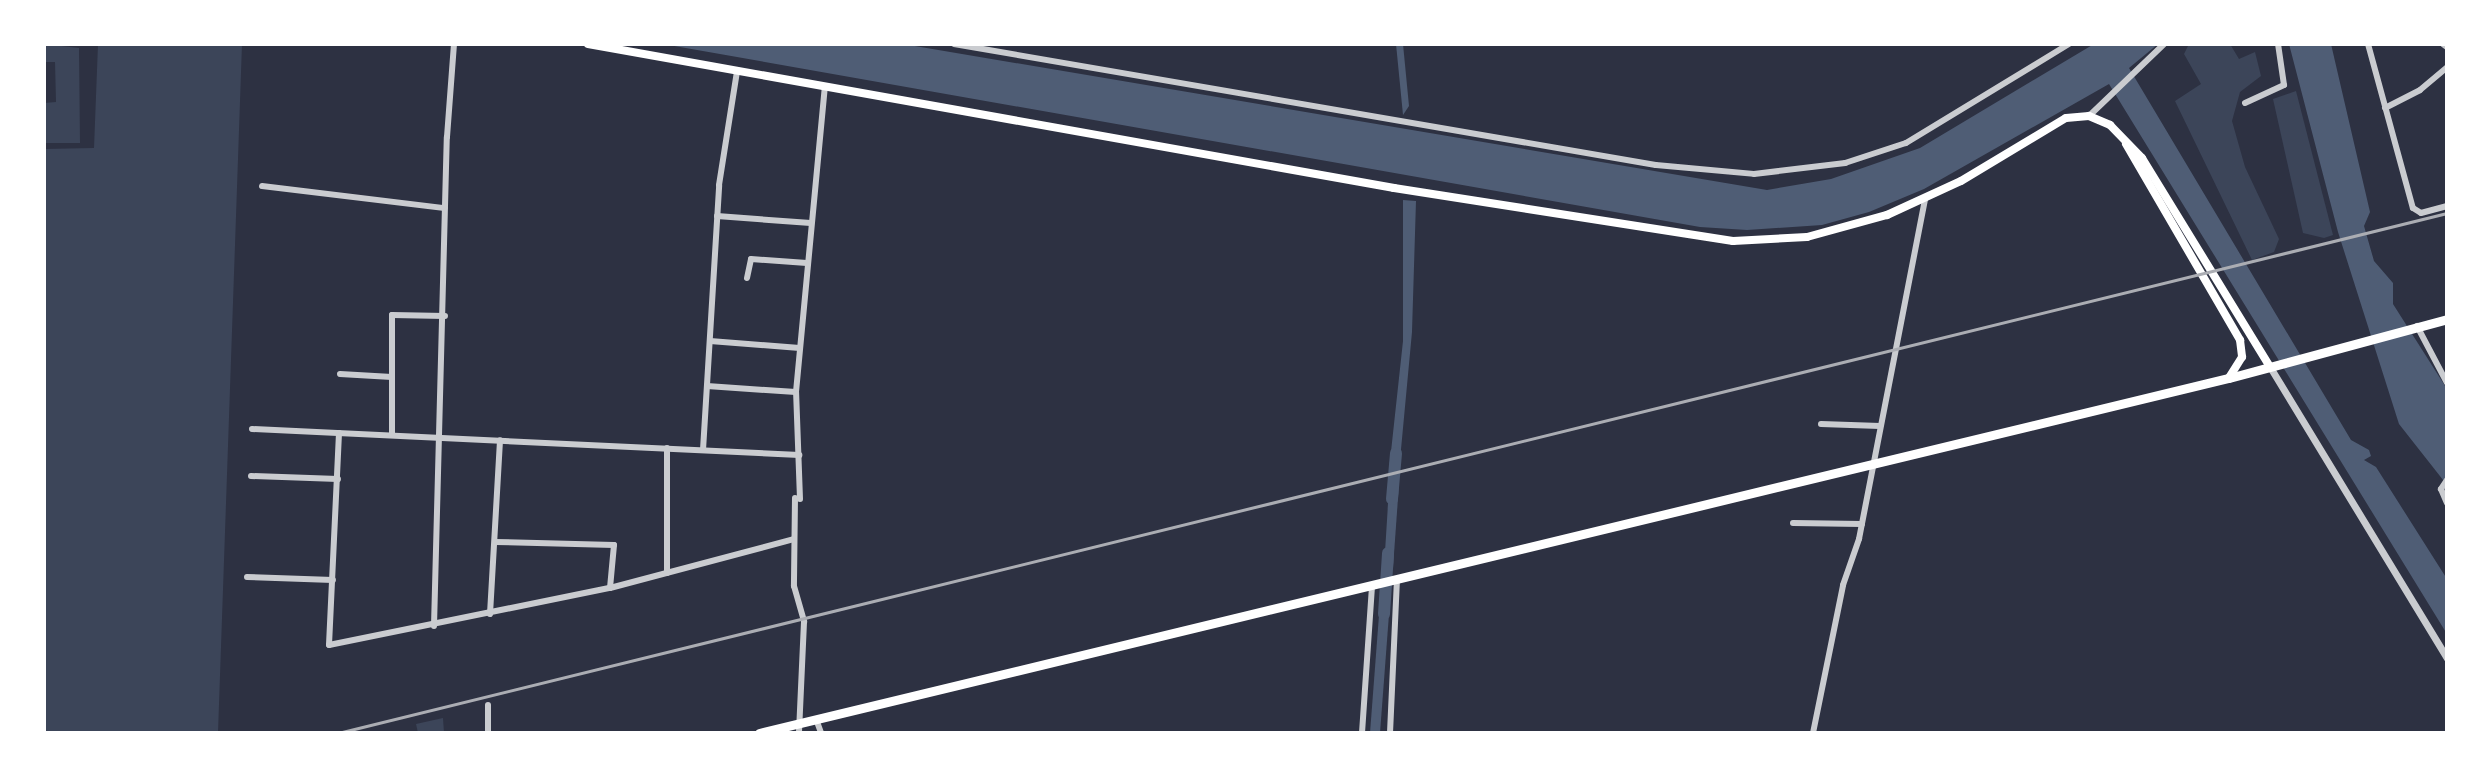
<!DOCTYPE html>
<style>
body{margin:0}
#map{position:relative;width:2491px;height:777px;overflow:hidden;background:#2d3142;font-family:"Source Serif 4",serif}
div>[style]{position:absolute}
.green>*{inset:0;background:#3c4559}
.water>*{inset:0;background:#4f5d75}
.canal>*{height:12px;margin:-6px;padding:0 6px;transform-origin:6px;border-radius:6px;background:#4f5d75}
.minor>*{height:6px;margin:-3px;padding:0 3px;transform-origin:3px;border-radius:3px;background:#caccd0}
.tertiary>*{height:7px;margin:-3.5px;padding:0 3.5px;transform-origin:3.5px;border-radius:3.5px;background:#caccd0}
.secondary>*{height:8px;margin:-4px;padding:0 4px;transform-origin:4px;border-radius:4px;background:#fff}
.primary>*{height:9px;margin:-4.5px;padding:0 4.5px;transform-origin:4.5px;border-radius:4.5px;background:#fff}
.rail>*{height:3px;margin:-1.5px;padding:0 1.5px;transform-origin:1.5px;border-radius:1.5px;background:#abadb3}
span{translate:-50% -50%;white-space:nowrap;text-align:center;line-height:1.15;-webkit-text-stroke:7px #fff;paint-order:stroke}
.frame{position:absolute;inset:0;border:46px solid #fff;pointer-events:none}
</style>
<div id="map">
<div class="green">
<div style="clip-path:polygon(44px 44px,79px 48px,80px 143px,44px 143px,44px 103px,56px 102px,55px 62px,44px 62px)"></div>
<div style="clip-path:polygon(98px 44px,242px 44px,218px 733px,44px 733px,44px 149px,94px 148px)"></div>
<div style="clip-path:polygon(2189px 44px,2230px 44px,2239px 59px,2255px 52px,2261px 76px,2240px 92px,2232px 121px,2245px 167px,2279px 239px,2274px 252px,2252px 260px,2175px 101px,2201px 84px,2184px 54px)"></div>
<div style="clip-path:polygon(2296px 91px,2333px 235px,2324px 238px,2303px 233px,2273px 99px)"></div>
<div style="clip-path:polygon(443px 718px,444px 733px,418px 733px,416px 724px)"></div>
</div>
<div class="water">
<div style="clip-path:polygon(663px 44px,903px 44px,1767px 190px,1831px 179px,1920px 148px,2094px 44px,2158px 44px,2129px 68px,2351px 440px,2369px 450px,2371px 456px,2364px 460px,2376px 467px,2447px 579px,2447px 634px,2109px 84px,1924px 189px,1869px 212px,1822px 225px,1747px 230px,1700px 227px)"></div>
<div style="clip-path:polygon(1396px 44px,1403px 44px,1409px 106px,1403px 115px)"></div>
<div style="clip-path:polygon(2289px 44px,2331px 44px,2370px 212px,2364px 226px,2374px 261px,2393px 283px,2393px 304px,2447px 389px,2447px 485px,2399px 424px,2338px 232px)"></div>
<div style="clip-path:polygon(1403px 200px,1416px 201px,1412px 332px,1400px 460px,1398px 468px,1389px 470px,1403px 341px)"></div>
<div style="clip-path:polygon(1399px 484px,1393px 568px,1384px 569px,1389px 487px)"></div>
<div style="clip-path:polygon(1390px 601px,1380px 733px,1370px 733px,1380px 602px)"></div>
</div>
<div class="canal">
<div style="left:1392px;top:499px;width:46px;rotate:-85deg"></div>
<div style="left:1384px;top:614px;width:61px;rotate:-86.2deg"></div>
</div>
<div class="minor">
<div style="left:954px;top:44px;width:712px;rotate:9.78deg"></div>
<div style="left:1656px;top:165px;width:98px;rotate:5.2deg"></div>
<div style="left:1754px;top:174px;width:92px;rotate:-6.9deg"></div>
<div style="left:1845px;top:163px;width:64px;rotate:-18.2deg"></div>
<div style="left:1906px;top:143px;width:191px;rotate:-31.3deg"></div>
<div style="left:2368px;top:44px;width:170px;rotate:74.7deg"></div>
<div style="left:2413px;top:208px;width:9px;rotate:32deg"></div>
<div style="left:2421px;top:213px;width:27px;rotate:-15deg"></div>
<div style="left:2443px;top:44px;width:5px;rotate:37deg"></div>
<div style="left:2245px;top:103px;width:43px;rotate:-24.8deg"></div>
<div style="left:2284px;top:85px;width:41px;rotate:-98.3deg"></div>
<div style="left:2385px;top:108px;width:39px;rotate:-27deg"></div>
<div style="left:2420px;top:90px;width:35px;rotate:-40deg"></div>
<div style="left:2089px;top:116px;width:104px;rotate:-43.8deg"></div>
<div style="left:262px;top:186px;width:184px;rotate:6.9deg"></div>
<div style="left:717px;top:216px;width:94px;rotate:4.3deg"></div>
<div style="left:747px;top:278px;width:19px;rotate:-78deg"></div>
<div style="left:751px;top:259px;width:56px;rotate:4.1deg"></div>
<div style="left:2417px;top:326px;width:64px;rotate:62.2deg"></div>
<div style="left:710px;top:341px;width:90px;rotate:4.4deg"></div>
<div style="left:340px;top:374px;width:52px;rotate:3.3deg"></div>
<div style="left:707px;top:386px;width:89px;rotate:3.9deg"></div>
<div style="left:1821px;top:424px;width:59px;rotate:1.9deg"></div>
<div style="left:252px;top:429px;width:548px;rotate:2.72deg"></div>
<div style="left:339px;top:433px;width:212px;rotate:92.7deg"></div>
<div style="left:329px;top:645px;width:287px;rotate:-11.5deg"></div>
<div style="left:610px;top:588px;width:190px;rotate:-14.9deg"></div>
<div style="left:392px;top:435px;width:120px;rotate:-90deg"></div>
<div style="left:392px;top:315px;width:53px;rotate:1.1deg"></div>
<div style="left:703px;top:450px;width:265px;rotate:-86.5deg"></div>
<div style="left:719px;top:185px;width:115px;rotate:-81deg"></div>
<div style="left:251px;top:476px;width:87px;rotate:2deg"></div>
<div style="left:2447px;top:480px;width:11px;rotate:124deg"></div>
<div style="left:2441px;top:489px;width:15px;rotate:67deg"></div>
<div style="left:795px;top:498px;width:88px;rotate:90.7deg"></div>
<div style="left:794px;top:586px;width:37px;rotate:74deg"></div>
<div style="left:804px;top:622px;width:111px;rotate:92.6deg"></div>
<div style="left:800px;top:499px;width:107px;rotate:-92.1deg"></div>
<div style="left:796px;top:392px;width:306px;rotate:-84.6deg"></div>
<div style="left:1793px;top:523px;width:69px;rotate:0.8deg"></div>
<div style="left:495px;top:542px;width:119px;rotate:1.4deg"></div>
<div style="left:614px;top:545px;width:43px;rotate:95.3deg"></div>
<div style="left:667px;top:573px;width:125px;rotate:-90deg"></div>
<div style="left:247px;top:577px;width:86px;rotate:2deg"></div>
<div style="left:490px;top:614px;width:174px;rotate:-86.7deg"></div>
<div style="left:434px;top:626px;width:489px;rotate:-88.5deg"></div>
<div style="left:447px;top:137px;width:93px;rotate:-85.7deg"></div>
<div style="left:816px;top:719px;width:15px;rotate:70deg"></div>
<div style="left:488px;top:733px;width:28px;rotate:-90deg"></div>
<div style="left:1362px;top:733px;width:148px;rotate:-86.1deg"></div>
<div style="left:1390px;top:733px;width:154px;rotate:-87.4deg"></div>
<div style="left:1813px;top:733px;width:151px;rotate:-78.5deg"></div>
<div style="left:1843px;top:585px;width:49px;rotate:-70.8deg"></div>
<div style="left:1859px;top:539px;width:346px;rotate:-79deg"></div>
</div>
<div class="tertiary">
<div style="left:2270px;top:367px;width:341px;rotate:58.7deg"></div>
</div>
<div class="secondary">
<div style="left:588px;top:44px;width:819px;rotate:10.13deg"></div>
<div style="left:1394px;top:188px;width:343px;rotate:8.9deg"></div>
<div style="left:1733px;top:241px;width:74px;rotate:-3.1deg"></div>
<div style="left:1807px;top:237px;width:83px;rotate:-15.4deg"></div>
<div style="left:1887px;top:215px;width:81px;rotate:-24.7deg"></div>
<div style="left:1961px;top:181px;width:122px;rotate:-31deg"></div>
<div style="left:2066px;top:118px;width:23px;rotate:-5deg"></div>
<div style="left:2089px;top:116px;width:23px;rotate:23deg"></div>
<div style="left:2110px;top:125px;width:46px;rotate:45.9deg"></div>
<div style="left:2142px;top:158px;width:245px;rotate:58.5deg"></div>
<div style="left:2126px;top:144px;width:227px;rotate:59.8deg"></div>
<div style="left:2240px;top:340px;width:17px;rotate:83deg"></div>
<div style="left:2242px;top:357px;width:25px;rotate:122deg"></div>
</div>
<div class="primary">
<div style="left:759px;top:733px;width:1512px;rotate:-13.58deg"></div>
<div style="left:2229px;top:378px;width:226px;rotate:-15.1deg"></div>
</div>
<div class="rail">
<div style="left:338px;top:733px;width:2172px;rotate:-13.85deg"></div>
</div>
<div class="frame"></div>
</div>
